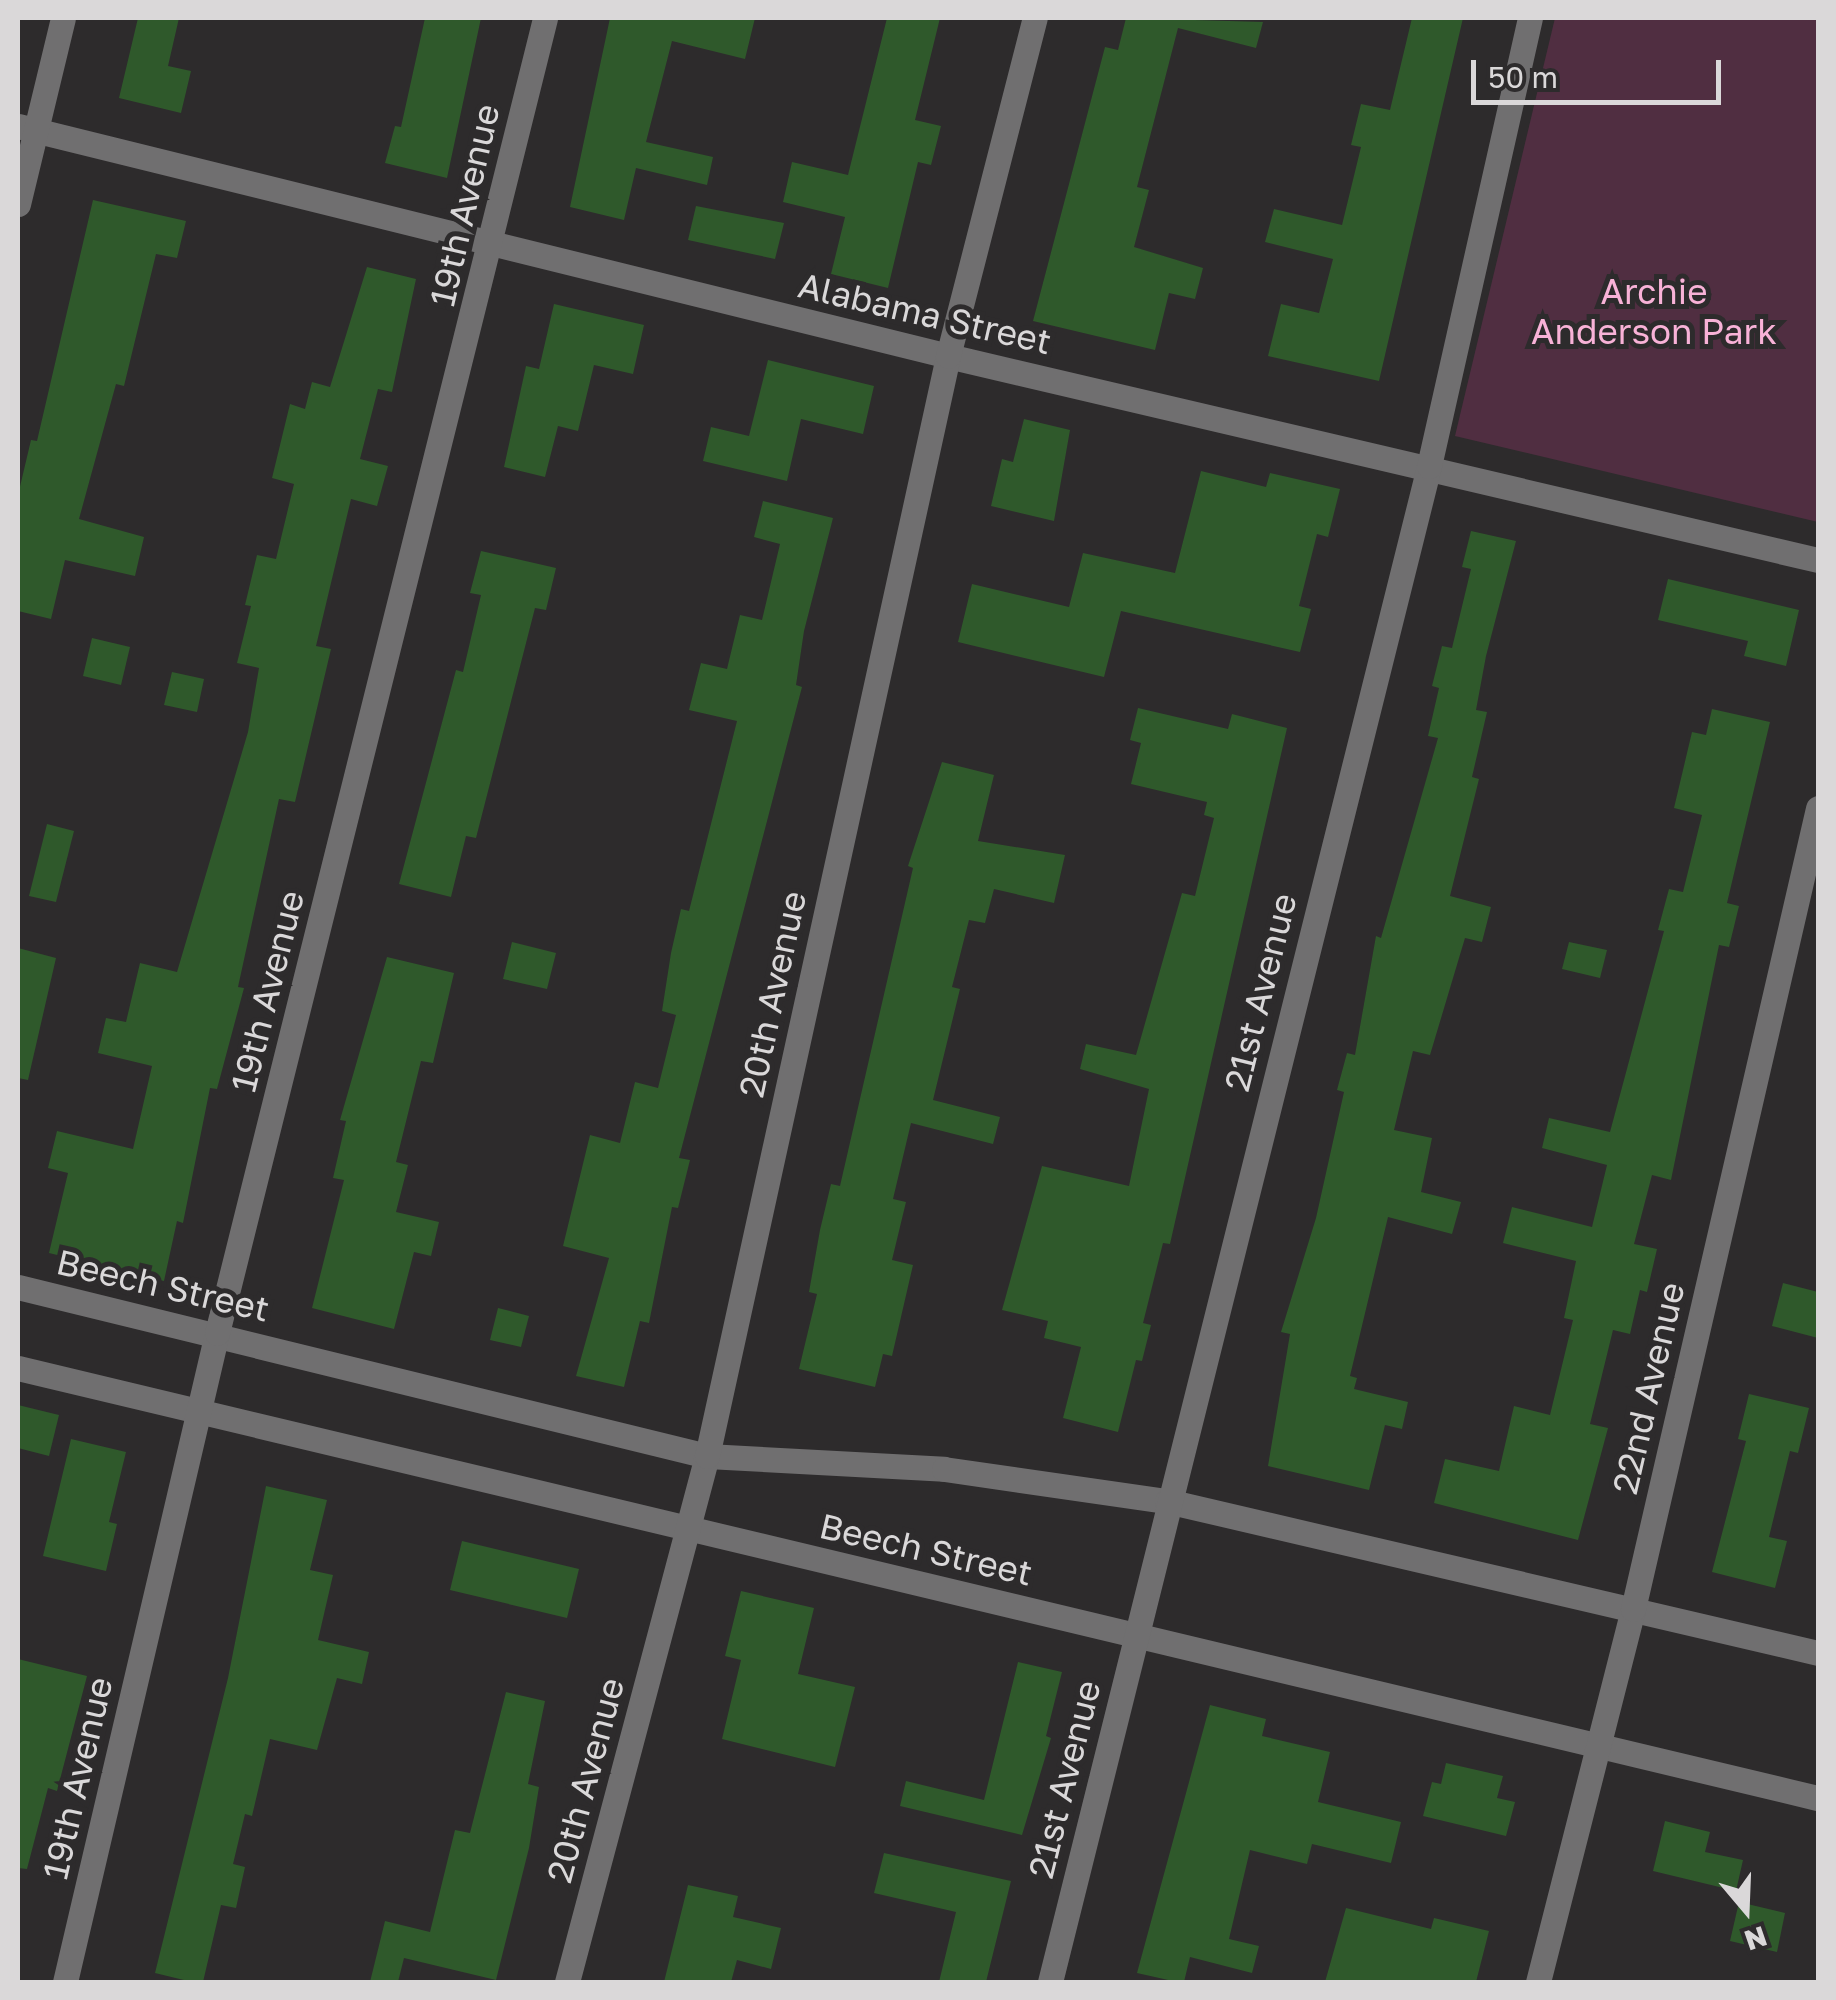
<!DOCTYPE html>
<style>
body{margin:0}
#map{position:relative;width:1836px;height:2000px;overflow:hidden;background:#2d2b2c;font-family:"Golos Text",sans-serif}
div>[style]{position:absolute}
.green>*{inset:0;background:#502e41}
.building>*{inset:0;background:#2f592b}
.minor>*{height:25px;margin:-12.5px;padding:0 12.5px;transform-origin:12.5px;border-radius:12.5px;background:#706f70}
span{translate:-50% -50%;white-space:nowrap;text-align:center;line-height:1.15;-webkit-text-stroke:10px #2d2b2c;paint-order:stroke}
.street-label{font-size:35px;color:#dad8d9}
.park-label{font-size:35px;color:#f8b2d7}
.frame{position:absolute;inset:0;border:20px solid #dad8d9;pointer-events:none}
.north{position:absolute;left:1696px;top:1860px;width:100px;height:100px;-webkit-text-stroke:8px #2d2b2c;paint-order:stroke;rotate:161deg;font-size:28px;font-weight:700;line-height:40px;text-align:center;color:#dad8d9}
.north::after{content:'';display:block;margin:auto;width:35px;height:45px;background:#dad8d9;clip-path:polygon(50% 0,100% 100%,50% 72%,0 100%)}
.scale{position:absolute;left:1471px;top:60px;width:250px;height:45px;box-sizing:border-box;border:5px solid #dad8d9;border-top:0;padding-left:12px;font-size:30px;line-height:35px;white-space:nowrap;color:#dad8d9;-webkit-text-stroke:8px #2d2b2c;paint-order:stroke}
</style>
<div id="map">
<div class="green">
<div style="clip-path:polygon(1555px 18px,1818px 18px,1818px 522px,1455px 436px)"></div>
</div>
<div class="building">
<div style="clip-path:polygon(138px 18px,179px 18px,168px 66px,191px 71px,181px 113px,119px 98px)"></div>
<div style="clip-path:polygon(425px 18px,481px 18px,447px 178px,385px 163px,395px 126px,401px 127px)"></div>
<div style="clip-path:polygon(610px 18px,755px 18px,745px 59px,672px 41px,646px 142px,713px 157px,707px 185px,636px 168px,624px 220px,570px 207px)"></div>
<div style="clip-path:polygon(887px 18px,940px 18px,915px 120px,941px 126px,931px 165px,918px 162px,888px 288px,831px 274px,845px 217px,783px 202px,792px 162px,848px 175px)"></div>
<div style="clip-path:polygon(1126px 18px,1263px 22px,1256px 48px,1178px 28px,1137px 187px,1149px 190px,1134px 247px,1203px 268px,1195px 299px,1169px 293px,1155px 350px,1033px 321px,1105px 47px,1118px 50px)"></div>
<div style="clip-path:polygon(1412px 18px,1463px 18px,1379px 381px,1268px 356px,1281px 304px,1319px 313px,1333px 259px,1265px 242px,1274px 209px,1342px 225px,1361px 147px,1351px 145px,1361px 104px,1390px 110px)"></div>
<div style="clip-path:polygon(93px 200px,186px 221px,177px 258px,156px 254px,124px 386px,116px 384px,79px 519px,144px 537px,135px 576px,65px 560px,51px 619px,18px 611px,18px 495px,31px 440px,37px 441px)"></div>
<div style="clip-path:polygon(696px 206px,784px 223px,775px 259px,688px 240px)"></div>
<div style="clip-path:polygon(367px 267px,416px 279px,392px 392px,378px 389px,360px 459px,388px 466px,377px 506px,351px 499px,316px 646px,331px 649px,295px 802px,279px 799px,238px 987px,244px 988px,217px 1089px,210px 1088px,183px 1223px,177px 1221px,164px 1281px,49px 1253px,68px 1173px,48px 1168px,57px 1131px,133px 1149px,152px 1066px,98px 1053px,106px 1018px,126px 1022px,140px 963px,177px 972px,248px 732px,259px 668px,237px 663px,251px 606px,245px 605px,257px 555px,276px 559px,294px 484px,272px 478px,290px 404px,305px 409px,312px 382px,330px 387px)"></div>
<div style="clip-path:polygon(554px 304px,644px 325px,633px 374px,594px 365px,578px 431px,558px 426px,545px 477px,504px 467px,526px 366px,539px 369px)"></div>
<div style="clip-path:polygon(768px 360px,874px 386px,863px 434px,801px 419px,787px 481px,703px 461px,711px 427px,749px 436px)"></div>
<div style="clip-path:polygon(1024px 419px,1070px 430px,1054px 521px,991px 506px,1002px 459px,1013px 462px)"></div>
<div style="clip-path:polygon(1201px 471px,1266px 487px,1270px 473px,1340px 489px,1328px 537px,1317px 534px,1299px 606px,1311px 609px,1300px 652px,1121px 611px,1104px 677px,958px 642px,972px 584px,1069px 607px,1083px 553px,1175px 573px)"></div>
<div style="clip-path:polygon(763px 501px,833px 518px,804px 631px,796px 685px,802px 687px,679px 1158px,690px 1160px,678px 1208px,672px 1207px,649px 1323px,640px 1321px,624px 1387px,576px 1376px,609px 1258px,563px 1246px,590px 1135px,620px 1143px,635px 1082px,658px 1088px,676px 1015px,662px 1011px,671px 953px,681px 909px,689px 911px,737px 721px,689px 710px,701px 663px,727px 669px,740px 615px,762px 620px,780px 544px,754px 537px)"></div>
<div style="clip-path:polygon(1471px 531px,1516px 541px,1486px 656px,1476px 710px,1487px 712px,1472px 777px,1479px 779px,1450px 896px,1491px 907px,1482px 942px,1465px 938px,1430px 1055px,1413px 1051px,1394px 1130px,1432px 1138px,1421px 1192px,1461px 1202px,1452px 1234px,1388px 1217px,1350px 1376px,1357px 1378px,1354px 1389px,1408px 1402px,1402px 1429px,1385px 1425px,1369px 1490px,1268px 1466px,1290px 1334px,1281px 1332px,1316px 1218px,1344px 1092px,1337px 1090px,1347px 1053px,1355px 1055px,1376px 936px,1381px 938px,1438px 738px,1428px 736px,1439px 688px,1432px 686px,1442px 646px,1452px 648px,1471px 569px,1462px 567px)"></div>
<div style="clip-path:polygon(481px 551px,556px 568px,546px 610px,535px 608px,476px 838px,466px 836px,451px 897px,399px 884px,456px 670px,463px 672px,481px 595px,470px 593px)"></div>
<div style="clip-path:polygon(1668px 579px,1799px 610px,1786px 666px,1744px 656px,1748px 641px,1658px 620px)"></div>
<div style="clip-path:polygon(92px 638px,130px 647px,121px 685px,83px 676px)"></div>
<div style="clip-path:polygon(172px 672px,204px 679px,197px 712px,164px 705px)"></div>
<div style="clip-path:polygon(1138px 708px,1228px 729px,1232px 714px,1287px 728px,1170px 1244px,1163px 1243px,1143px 1323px,1151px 1325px,1142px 1361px,1136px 1360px,1118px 1432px,1063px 1418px,1081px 1347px,1044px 1338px,1048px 1321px,1002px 1310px,1042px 1166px,1129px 1186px,1149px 1089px,1080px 1069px,1086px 1044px,1136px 1055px,1182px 893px,1195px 896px,1214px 818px,1204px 815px,1207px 802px,1131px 784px,1141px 743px,1130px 740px)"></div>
<div style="clip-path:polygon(1712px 709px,1770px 722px,1727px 903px,1739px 906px,1729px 947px,1719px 945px,1671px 1180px,1652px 1175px,1634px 1244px,1657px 1249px,1647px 1292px,1640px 1290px,1630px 1334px,1613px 1330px,1590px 1424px,1608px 1428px,1578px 1540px,1434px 1503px,1445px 1459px,1499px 1471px,1514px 1406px,1550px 1415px,1573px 1320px,1564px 1318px,1576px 1261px,1503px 1243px,1512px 1207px,1592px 1227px,1607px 1165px,1542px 1148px,1549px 1118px,1610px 1132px,1664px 931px,1658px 930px,1669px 889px,1683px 892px,1702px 815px,1674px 808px,1692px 732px,1706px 735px)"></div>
<div style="clip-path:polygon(942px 762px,994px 775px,978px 841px,1065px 855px,1054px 903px,994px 889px,985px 923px,969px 920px,952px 987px,960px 989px,933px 1100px,1000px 1117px,993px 1144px,911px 1123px,893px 1199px,906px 1202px,892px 1260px,913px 1265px,892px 1356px,883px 1354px,875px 1387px,799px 1369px,817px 1294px,809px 1292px,820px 1230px,831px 1184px,840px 1186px,913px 868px,908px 866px)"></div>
<div style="clip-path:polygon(47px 824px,74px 831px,56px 902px,29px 896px)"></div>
<div style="clip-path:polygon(512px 942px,556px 953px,547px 989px,503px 979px)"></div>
<div style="clip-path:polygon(1569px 942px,1607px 950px,1600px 978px,1562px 969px)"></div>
<div style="clip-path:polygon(18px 948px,56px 958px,28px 1080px,18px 1078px)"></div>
<div style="clip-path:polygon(387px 957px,454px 973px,433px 1063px,421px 1061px,396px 1162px,408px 1165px,396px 1212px,439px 1222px,431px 1256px,414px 1252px,394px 1329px,312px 1308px,344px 1180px,333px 1178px,346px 1121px,340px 1120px)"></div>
<div style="clip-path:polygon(1783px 1283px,1818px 1292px,1818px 1338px,1772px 1326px)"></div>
<div style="clip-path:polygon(498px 1308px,529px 1316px,521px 1347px,490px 1340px)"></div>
<div style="clip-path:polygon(1749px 1394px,1809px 1408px,1798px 1453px,1790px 1451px,1769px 1537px,1787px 1541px,1775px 1588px,1712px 1572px,1746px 1441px,1738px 1439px)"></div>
<div style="clip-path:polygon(18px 1405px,59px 1415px,49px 1456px,18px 1448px)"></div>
<div style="clip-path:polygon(71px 1439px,126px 1452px,109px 1522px,117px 1524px,106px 1571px,43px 1556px)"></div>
<div style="clip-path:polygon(266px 1486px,327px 1500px,310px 1570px,333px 1575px,318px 1640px,369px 1652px,362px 1684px,337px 1678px,317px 1750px,270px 1739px,252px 1816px,245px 1814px,233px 1864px,245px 1867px,236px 1908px,221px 1905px,203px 1982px,192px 1982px,155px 1973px,228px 1678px)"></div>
<div style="clip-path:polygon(462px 1541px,579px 1569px,567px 1618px,450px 1590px)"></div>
<div style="clip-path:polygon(741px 1591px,814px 1608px,798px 1674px,855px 1687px,835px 1767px,722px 1739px,741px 1660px,725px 1656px)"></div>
<div style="clip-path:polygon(18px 1659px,87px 1676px,57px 1791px,48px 1788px,27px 1869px,18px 1868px)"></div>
<div style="clip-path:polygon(1018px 1662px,1062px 1672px,1046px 1736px,1051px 1738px,1022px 1835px,900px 1806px,906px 1781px,984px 1800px)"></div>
<div style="clip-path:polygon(506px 1692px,545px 1701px,528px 1784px,539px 1787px,529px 1848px,496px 1980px,404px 1958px,398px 1982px,370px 1982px,385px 1921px,430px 1932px,455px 1830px,470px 1833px)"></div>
<div style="clip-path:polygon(1210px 1705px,1266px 1719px,1262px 1736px,1330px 1752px,1318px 1802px,1401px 1822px,1391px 1863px,1312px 1844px,1307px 1864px,1250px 1850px,1229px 1939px,1259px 1946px,1252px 1973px,1190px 1957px,1184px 1982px,1177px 1982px,1137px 1973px)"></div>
<div style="clip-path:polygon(1446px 1763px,1503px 1776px,1497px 1798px,1515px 1802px,1506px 1836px,1423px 1816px,1432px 1782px,1441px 1784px)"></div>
<div style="clip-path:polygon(1665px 1821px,1710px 1832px,1705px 1852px,1743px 1860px,1736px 1891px,1653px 1871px)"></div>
<div style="clip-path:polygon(884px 1853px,1011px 1881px,986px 1982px,939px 1982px,956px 1912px,874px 1893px)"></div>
<div style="clip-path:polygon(688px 1885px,738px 1896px,733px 1917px,781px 1928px,771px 1969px,737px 1960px,731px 1982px,664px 1982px)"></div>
<div style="clip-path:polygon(1739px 1902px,1785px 1913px,1777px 1952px,1730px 1941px)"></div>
<div style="clip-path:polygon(1346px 1908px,1431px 1929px,1434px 1918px,1489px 1931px,1476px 1982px,1325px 1982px)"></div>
</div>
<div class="minor">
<div style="left:18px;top:126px;width:958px;rotate:13.89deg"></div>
<div style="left:948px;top:356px;width:894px;rotate:13.2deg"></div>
<div style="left:18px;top:204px;width:191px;rotate:-76.4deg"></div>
<div style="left:18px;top:1287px;width:709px;rotate:13.78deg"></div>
<div style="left:707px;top:1456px;width:237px;rotate:3.1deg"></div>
<div style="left:944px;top:1469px;width:225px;rotate:8.2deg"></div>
<div style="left:1167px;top:1501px;width:669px;rotate:13.14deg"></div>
<div style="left:18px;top:1368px;width:1851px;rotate:13.44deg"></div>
<div style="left:65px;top:1982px;width:667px;rotate:-76.82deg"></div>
<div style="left:217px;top:1333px;width:1355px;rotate:-75.99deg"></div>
<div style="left:567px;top:1982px;width:544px;rotate:-75.1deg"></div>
<div style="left:707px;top:1456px;width:1126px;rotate:-77.64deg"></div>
<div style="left:948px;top:356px;width:349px;rotate:-75.6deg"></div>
<div style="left:1050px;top:1982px;width:1563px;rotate:-75.96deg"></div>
<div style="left:1429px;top:466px;width:459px;rotate:-77.3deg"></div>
<div style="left:1538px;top:1982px;width:385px;rotate:-75.7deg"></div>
<div style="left:1633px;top:1609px;width:822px;rotate:-76.99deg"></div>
</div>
<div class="street-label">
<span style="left:464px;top:205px;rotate:-77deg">19th Avenue</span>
<span style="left:925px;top:313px;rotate:13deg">Alabama Street</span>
<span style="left:267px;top:991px;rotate:-76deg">19th Avenue</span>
<span style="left:1260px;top:992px;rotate:-76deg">21st Avenue</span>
<span style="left:772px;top:994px;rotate:-78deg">20th Avenue</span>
<span style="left:163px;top:1285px;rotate:13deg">Beech Street</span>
<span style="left:1648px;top:1388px;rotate:-77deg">22nd Avenue</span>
<span style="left:926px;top:1549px;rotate:13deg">Beech Street</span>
<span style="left:77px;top:1778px;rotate:-77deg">19th Avenue</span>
<span style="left:1064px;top:1779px;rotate:-76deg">21st Avenue</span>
<span style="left:585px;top:1780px;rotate:-75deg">20th Avenue</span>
</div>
<div class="park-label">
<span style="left:1654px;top:311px">Archie<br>Anderson Park</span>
</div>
<div class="frame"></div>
<div class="north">N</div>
<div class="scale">50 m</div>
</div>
